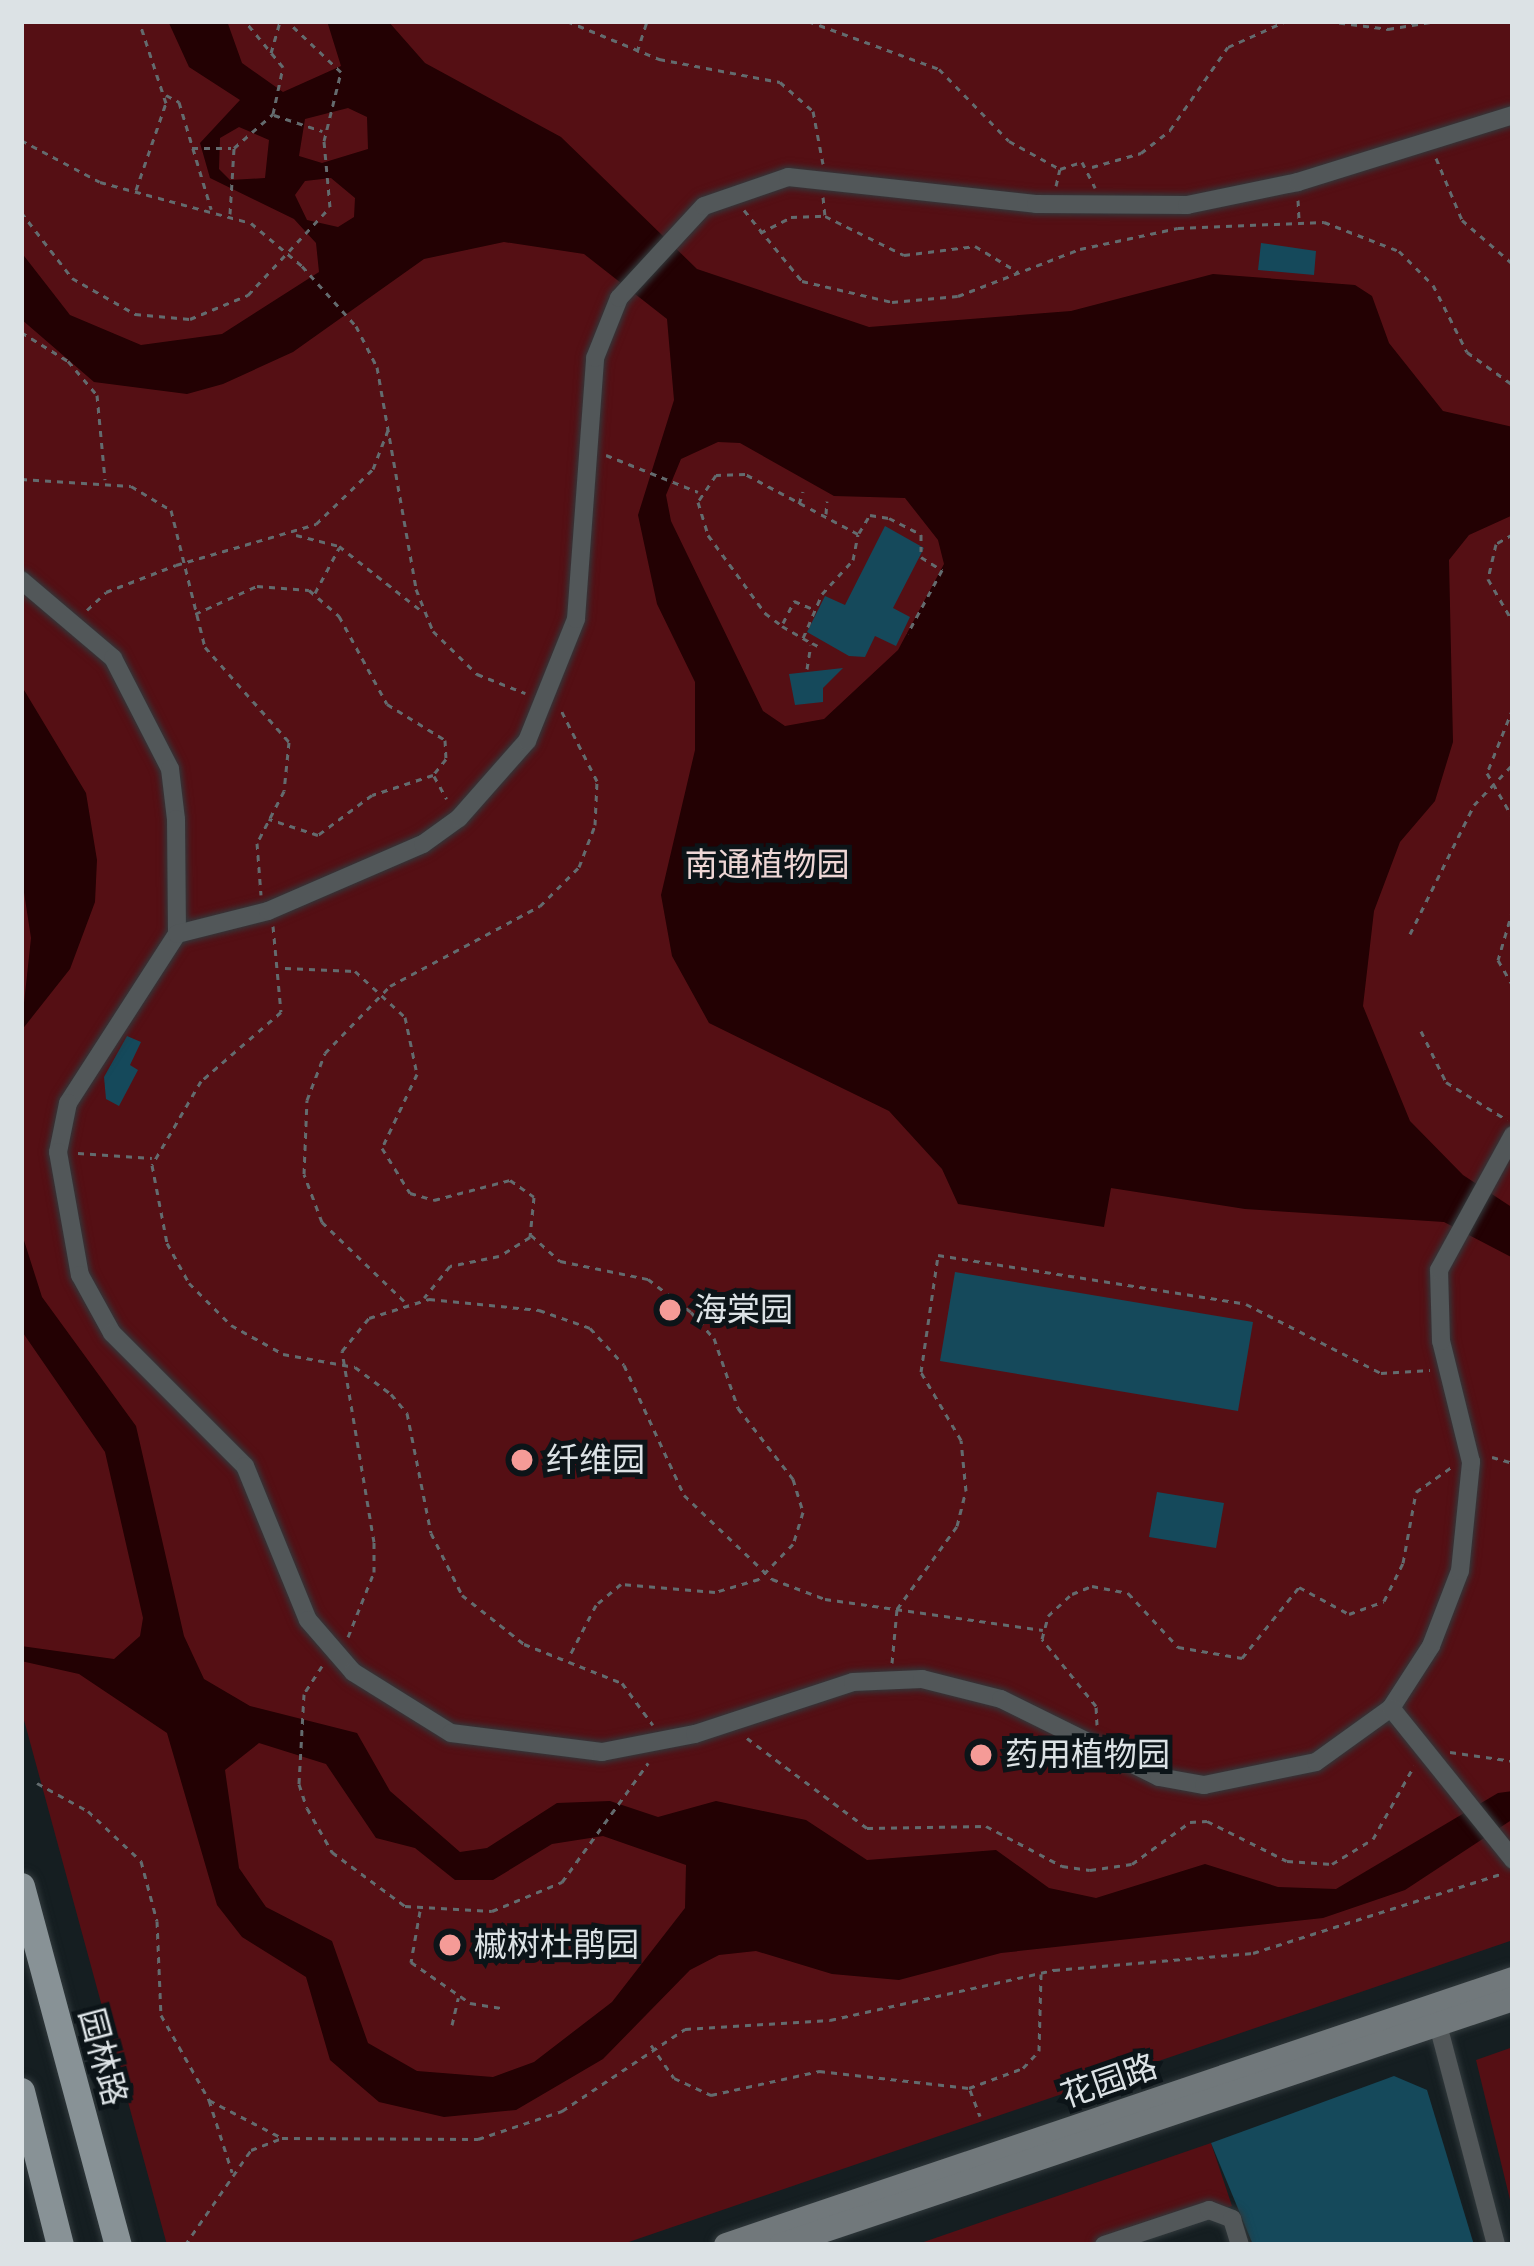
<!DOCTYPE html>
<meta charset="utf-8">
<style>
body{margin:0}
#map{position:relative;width:1534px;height:2266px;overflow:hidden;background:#151e21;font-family:Montserrat,"Noto Sans SC",sans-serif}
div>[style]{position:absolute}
.green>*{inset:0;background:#550f14}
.water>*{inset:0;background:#230103}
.building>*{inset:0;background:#15495b}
.path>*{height:3px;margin-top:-1.5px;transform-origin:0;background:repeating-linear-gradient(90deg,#636b6e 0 6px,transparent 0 12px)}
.roads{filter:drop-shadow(0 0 3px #31393c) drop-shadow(0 0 3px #31393c)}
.street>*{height:18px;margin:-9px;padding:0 9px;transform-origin:9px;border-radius:9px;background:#525759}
.secondary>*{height:24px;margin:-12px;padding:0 12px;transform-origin:12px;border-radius:12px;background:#71787b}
.primary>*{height:27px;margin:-13.5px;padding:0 13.5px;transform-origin:13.5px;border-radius:13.5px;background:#889296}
.dots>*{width:33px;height:33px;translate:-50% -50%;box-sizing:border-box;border:6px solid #0c1418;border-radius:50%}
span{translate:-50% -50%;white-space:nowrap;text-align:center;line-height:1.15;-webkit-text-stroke:10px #0c1418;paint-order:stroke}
.park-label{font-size:33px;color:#efd7d6}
.poi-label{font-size:33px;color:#dce2e5}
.left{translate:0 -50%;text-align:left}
.street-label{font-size:33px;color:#dce2e5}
.frame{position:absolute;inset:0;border:24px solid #dce2e5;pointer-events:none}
</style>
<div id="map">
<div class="green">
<div style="clip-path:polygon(21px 21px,1513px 21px,1513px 1940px,620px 2245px,167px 2245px,21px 1709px)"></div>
<div style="clip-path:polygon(1513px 2047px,1513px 2212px,1476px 2060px)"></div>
<div style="clip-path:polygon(1211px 2143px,1232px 2206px,1118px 2245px,915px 2245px)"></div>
</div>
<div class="water">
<div style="clip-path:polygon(evenodd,168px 21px,227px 21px,242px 63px,283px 92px,341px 66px,327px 21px,388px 21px,425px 63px,561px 137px,697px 269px,869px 327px,1071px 311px,1213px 274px,1355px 285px,1372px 296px,1389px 343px,1443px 411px,1513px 427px,1513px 515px,1469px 535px,1449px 560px,1453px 742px,1435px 801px,1400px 842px,1374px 911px,1363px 1006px,1410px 1121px,1463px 1175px,1513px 1208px,1513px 1258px,1444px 1222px,1245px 1209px,1111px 1188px,1104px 1227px,958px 1204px,942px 1169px,889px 1111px,709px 1023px,672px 956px,661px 895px,695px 750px,695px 682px,657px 604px,638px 515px,674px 400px,667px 319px,584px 254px,504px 242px,424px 259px,293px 352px,223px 384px,187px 394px,94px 382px,21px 319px,21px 252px,70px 315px,141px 345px,222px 334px,319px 272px,316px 243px,294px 219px,210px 178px,200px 143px,240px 100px,189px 67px,168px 21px,348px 108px,367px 117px,368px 149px,322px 163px,299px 156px,305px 119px,348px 108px,168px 21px,239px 127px,269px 140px,265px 178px,230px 180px,219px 169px,220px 138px,239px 127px,168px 21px,331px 178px,355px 198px,354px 217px,338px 227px,307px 220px,295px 195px,305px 181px,331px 178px,168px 21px,718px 442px,740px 443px,834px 496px,905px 498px,938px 540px,944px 564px,898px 650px,824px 719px,785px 726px,763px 711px,671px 521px,666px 495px,681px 459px,718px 442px)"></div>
<div style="clip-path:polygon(21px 685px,86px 793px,97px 860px,95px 902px,70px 969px,21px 1031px,31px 938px,21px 873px)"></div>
<div style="clip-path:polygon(evenodd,21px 1231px,42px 1297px,136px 1426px,184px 1636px,204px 1679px,250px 1706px,357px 1733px,390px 1791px,460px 1852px,487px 1848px,557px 1803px,610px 1801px,658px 1817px,716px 1801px,806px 1820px,867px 1860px,996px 1850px,1049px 1888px,1096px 1898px,1205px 1864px,1278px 1887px,1336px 1889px,1498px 1793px,1513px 1791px,1513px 1819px,1405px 1890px,1323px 1918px,1001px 1953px,899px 1980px,832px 1974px,756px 1951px,719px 1955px,690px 1970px,603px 2059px,516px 2110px,444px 2117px,379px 2102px,330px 2060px,306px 1977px,242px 1937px,217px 1905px,167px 1733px,79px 1674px,21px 1661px,21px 1646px,114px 1659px,140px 1636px,143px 1618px,105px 1452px,21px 1330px,21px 1231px,259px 1743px,326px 1764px,376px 1838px,415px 1848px,455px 1880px,493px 1880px,552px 1844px,603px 1836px,686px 1865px,685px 1908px,612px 2002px,534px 2062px,493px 2077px,417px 2071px,368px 2043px,332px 1941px,266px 1907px,239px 1868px,225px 1770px,259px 1743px)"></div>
</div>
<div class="building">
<div style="clip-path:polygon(1261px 243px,1316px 251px,1314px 275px,1258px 270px)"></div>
<div style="clip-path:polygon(885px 526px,924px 548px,893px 608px,910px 617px,896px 646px,875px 636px,865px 657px,849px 656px,807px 632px,825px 596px,845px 605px)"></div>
<div style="clip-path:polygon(843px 668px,823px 688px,823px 702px,795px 705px,789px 674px)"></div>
<div style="clip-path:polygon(127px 1036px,141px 1042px,130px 1065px,138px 1070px,119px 1106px,106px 1099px,104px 1077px)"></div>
<div style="clip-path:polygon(955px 1272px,1253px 1322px,1238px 1411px,940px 1361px)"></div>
<div style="clip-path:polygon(1157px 1492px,1224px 1503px,1216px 1548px,1149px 1537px)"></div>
<div style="clip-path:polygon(1394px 2076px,1427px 2090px,1474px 2245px,1253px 2245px,1211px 2143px)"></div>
</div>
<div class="path">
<div style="left:567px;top:21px;width:100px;rotate:22.4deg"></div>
<div style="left:659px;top:59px;width:123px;rotate:10.8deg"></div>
<div style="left:780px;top:82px;width:44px;rotate:41.3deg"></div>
<div style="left:813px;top:111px;width:54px;rotate:79.3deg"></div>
<div style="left:808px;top:21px;width:140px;rotate:20.1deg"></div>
<div style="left:939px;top:69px;width:100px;rotate:45.8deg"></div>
<div style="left:1009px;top:141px;width:58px;rotate:28.8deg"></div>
<div style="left:1327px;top:21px;width:62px;rotate:7.5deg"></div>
<div style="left:1388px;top:29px;width:49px;rotate:-9.5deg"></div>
<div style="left:637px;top:52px;width:33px;rotate:-72deg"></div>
<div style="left:271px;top:53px;width:33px;rotate:-74deg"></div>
<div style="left:166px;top:95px;width:15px;rotate:28deg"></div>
<div style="left:179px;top:102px;width:112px;rotate:73.3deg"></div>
<div style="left:274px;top:115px;width:51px;rotate:18.4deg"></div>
<div style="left:21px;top:140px;width:89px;rotate:28deg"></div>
<div style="left:100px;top:182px;width:156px;rotate:15.2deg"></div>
<div style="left:251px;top:223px;width:67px;rotate:40.1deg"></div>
<div style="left:302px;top:266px;width:81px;rotate:48deg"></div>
<div style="left:356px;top:326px;width:46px;rotate:62.9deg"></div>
<div style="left:377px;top:367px;width:225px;rotate:80deg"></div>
<div style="left:416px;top:589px;width:45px;rotate:68deg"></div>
<div style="left:433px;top:631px;width:62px;rotate:44.3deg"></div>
<div style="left:477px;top:674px;width:52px;rotate:21.6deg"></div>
<div style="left:192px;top:148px;width:39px"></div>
<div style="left:1436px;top:158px;width:67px;rotate:67.2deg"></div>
<div style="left:1462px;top:220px;width:67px;rotate:40.8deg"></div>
<div style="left:1092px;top:167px;width:51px;rotate:-15.9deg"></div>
<div style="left:1141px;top:153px;width:37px;rotate:-38deg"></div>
<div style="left:1170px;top:130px;width:101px;rotate:-55.1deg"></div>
<div style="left:1228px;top:47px;width:64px;rotate:-24.1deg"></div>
<div style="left:1056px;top:186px;width:17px;rotate:-77deg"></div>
<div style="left:1060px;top:169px;width:23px;rotate:-18deg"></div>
<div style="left:1082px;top:162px;width:29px;rotate:63deg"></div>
<div style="left:136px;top:190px;width:92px;rotate:-71deg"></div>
<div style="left:166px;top:103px;width:86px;rotate:-108.2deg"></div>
<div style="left:823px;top:197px;width:19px;rotate:84deg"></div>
<div style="left:1298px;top:200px;width:20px;rotate:87deg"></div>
<div style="left:744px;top:210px;width:92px;rotate:50.8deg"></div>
<div style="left:802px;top:281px;width:92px;rotate:13.1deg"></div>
<div style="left:892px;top:302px;width:66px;rotate:-5.2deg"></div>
<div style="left:958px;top:296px;width:131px;rotate:-21.1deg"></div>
<div style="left:1080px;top:249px;width:100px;rotate:-12.1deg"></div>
<div style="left:1178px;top:228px;width:146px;rotate:-2.4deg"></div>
<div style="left:1324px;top:222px;width:80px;rotate:21.1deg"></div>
<div style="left:1399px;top:251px;width:48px;rotate:45deg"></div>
<div style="left:1433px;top:285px;width:75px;rotate:63.1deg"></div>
<div style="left:1467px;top:352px;width:57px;rotate:35.7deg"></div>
<div style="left:21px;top:212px;width:83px;rotate:52.3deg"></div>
<div style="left:72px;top:278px;width:73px;rotate:29.7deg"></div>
<div style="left:135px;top:314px;width:55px;rotate:5.2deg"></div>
<div style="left:190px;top:319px;width:63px;rotate:-22.5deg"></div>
<div style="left:248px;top:295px;width:120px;rotate:-47deg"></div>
<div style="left:330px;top:207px;width:66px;rotate:-95.2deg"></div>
<div style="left:324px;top:141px;width:71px;rotate:-76.2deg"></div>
<div style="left:341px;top:72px;width:74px;rotate:-136.6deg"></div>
<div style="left:230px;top:214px;width:66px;rotate:-86.5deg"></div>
<div style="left:234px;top:148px;width:52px;rotate:-41.1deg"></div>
<div style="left:273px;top:114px;width:48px;rotate:-78deg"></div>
<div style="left:283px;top:67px;width:60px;rotate:-129.6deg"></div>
<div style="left:760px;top:233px;width:35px;rotate:-27deg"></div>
<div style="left:791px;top:217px;width:34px;rotate:-2deg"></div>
<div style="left:825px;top:216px;width:88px;rotate:26.3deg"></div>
<div style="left:904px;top:255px;width:72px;rotate:-7.2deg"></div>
<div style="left:975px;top:246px;width:50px;rotate:31.2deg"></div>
<div style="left:21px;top:332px;width:55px;rotate:31.7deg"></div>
<div style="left:68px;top:361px;width:45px;rotate:49.5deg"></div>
<div style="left:97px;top:395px;width:85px;rotate:84.6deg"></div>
<div style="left:606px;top:455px;width:99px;rotate:21.9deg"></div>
<div style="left:21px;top:479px;width:110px;rotate:3.6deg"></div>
<div style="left:131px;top:486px;width:47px;rotate:31deg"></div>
<div style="left:171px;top:510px;width:141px;rotate:76.1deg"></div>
<div style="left:205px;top:647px;width:127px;rotate:48.5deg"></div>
<div style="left:289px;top:742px;width:49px;rotate:95.8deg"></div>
<div style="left:284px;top:791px;width:59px;rotate:117.4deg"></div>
<div style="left:257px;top:843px;width:52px;rotate:85.6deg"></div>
<div style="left:799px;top:504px;width:13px;rotate:-72deg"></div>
<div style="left:826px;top:514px;width:13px;rotate:-86deg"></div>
<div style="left:859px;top:533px;width:21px;rotate:-59deg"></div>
<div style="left:870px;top:515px;width:19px;rotate:9deg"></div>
<div style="left:889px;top:518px;width:36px;rotate:27deg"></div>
<div style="left:921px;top:534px;width:23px;rotate:90deg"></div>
<div style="left:921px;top:557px;width:25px;rotate:32deg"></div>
<div style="left:942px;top:570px;width:72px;rotate:118.4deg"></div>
<div style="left:1513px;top:534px;width:20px;rotate:150deg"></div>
<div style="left:1496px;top:544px;width:36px;rotate:103deg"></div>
<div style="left:1488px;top:579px;width:50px;rotate:59.8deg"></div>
<div style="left:296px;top:535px;width:44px;rotate:14.3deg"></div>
<div style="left:339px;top:546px;width:107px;rotate:38.2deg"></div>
<div style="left:315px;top:593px;width:51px;rotate:-61.9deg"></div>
<div style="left:87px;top:610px;width:26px;rotate:-43deg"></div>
<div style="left:106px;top:592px;width:75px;rotate:-21.1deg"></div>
<div style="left:176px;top:565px;width:146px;rotate:-16.3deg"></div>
<div style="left:316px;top:524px;width:79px;rotate:-44deg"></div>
<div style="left:373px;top:469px;width:47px;rotate:-68.9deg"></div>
<div style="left:195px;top:614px;width:68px;rotate:-24.3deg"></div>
<div style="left:257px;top:586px;width:52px;rotate:4.4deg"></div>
<div style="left:309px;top:590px;width:40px;rotate:41deg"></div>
<div style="left:339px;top:616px;width:100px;rotate:61.4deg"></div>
<div style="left:387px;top:704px;width:68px;rotate:31.8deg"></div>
<div style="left:445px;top:740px;width:19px;rotate:87deg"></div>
<div style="left:446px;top:759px;width:21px;rotate:129deg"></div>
<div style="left:433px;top:775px;width:64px;rotate:161.8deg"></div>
<div style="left:372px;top:795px;width:67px;rotate:143.5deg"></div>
<div style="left:318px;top:835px;width:52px;rotate:-161.9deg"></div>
<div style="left:783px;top:623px;width:25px;rotate:-63deg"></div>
<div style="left:794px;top:601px;width:21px;rotate:23deg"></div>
<div style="left:803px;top:638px;width:48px;rotate:-66.6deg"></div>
<div style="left:822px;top:594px;width:46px;rotate:-47.6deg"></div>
<div style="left:853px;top:560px;width:26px;rotate:-79deg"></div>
<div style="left:858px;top:534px;width:128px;rotate:-152deg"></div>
<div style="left:745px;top:474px;width:29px;rotate:178deg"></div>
<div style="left:716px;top:475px;width:32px;rotate:124deg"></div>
<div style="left:698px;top:502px;width:34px;rotate:73deg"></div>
<div style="left:708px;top:535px;width:97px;rotate:53.8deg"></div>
<div style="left:765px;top:613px;width:21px;rotate:37deg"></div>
<div style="left:782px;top:626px;width:34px;rotate:30deg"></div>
<div style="left:812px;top:643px;width:9px;rotate:27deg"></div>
<div style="left:807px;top:669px;width:24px;rotate:-81deg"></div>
<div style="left:1513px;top:708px;width:70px;rotate:111.8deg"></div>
<div style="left:1487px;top:773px;width:52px;rotate:60deg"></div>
<div style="left:434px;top:776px;width:26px;rotate:61deg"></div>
<div style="left:1513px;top:909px;width:53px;rotate:106.4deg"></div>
<div style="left:1498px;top:960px;width:30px;rotate:60deg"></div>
<div style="left:273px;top:926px;width:86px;rotate:84.7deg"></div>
<div style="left:281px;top:1012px;width:106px;rotate:139.2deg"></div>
<div style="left:201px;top:1081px;width:97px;rotate:120.3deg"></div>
<div style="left:152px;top:1165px;width:79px;rotate:79.1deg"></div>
<div style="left:167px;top:1243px;width:46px;rotate:61.2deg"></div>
<div style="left:189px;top:1283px;width:59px;rotate:45deg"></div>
<div style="left:231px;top:1325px;width:60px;rotate:29.1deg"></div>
<div style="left:283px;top:1354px;width:73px;rotate:10.2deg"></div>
<div style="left:355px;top:1367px;width:45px;rotate:36.9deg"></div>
<div style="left:391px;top:1394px;width:25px;rotate:50deg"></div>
<div style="left:407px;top:1413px;width:122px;rotate:78.7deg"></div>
<div style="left:431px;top:1533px;width:69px;rotate:63.4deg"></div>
<div style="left:462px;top:1595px;width:79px;rotate:38.3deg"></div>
<div style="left:524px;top:1644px;width:105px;rotate:21.7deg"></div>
<div style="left:622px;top:1683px;width:52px;rotate:53.6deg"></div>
<div style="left:1410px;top:934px;width:144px;rotate:-63.6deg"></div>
<div style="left:1474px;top:805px;width:57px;rotate:-46.4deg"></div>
<div style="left:285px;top:968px;width:70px;rotate:2.5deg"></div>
<div style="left:355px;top:971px;width:68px;rotate:42.6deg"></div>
<div style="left:405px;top:1017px;width:58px;rotate:78.1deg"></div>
<div style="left:417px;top:1074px;width:82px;rotate:115.3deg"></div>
<div style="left:382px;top:1148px;width:53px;rotate:58.1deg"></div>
<div style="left:410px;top:1193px;width:25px;rotate:16deg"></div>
<div style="left:434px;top:1200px;width:79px;rotate:-14.7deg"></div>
<div style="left:510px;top:1180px;width:29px;rotate:35deg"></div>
<div style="left:534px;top:1197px;width:40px;rotate:95.7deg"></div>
<div style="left:530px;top:1237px;width:36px;rotate:148deg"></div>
<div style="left:499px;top:1256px;width:50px;rotate:168.5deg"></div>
<div style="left:450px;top:1266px;width:41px;rotate:129.1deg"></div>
<div style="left:1421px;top:1031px;width:57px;rotate:63.9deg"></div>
<div style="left:1446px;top:1082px;width:72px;rotate:31.9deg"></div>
<div style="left:78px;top:1153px;width:74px;rotate:3.9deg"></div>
<div style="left:531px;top:1235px;width:39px;rotate:42deg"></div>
<div style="left:560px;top:1261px;width:90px;rotate:11.6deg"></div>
<div style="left:648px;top:1279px;width:54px;rotate:37.5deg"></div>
<div style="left:691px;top:1312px;width:35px;rotate:49deg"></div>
<div style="left:714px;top:1338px;width:74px;rotate:71.1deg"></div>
<div style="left:738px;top:1408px;width:90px;rotate:52.2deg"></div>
<div style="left:793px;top:1479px;width:34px;rotate:73deg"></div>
<div style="left:803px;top:1512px;width:34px;rotate:107deg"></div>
<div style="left:793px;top:1544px;width:49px;rotate:134.2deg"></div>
<div style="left:759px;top:1579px;width:46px;rotate:163.5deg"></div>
<div style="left:715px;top:1592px;width:94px;rotate:-175.1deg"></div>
<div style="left:621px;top:1584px;width:33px;rotate:140deg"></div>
<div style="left:596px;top:1605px;width:56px;rotate:117.5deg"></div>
<div style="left:404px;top:1301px;width:114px;rotate:-136.1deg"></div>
<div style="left:322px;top:1222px;width:51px;rotate:-110.6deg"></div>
<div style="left:304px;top:1174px;width:74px;rotate:-87.7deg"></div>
<div style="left:307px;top:1100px;width:50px;rotate:-69deg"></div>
<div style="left:325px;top:1053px;width:93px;rotate:-45.9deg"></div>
<div style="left:390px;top:986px;width:170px;rotate:-28.1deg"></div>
<div style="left:540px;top:906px;width:55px;rotate:-45deg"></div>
<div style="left:579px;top:867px;width:45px;rotate:-69.1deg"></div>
<div style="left:595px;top:825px;width:44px;rotate:-87.4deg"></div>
<div style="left:597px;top:781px;width:80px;rotate:-116.9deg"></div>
<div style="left:1492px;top:1457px;width:22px;rotate:16deg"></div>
<div style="left:348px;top:1637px;width:70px;rotate:-68.2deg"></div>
<div style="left:374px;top:1572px;width:30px;rotate:-90deg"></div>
<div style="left:374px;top:1542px;width:194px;rotate:-99.5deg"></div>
<div style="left:342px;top:1351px;width:43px;rotate:-50.7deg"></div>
<div style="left:369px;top:1318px;width:63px;rotate:-17.6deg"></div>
<div style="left:429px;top:1299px;width:111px;rotate:5.7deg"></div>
<div style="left:539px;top:1310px;width:54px;rotate:19.4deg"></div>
<div style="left:590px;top:1328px;width:50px;rotate:47.4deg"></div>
<div style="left:624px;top:1365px;width:143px;rotate:65.2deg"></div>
<div style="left:684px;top:1495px;width:122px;rotate:43.7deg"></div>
<div style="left:772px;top:1579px;width:57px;rotate:20.7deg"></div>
<div style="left:825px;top:1599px;width:220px;rotate:8.1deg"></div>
<div style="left:892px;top:1663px;width:54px;rotate:-84.7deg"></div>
<div style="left:897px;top:1609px;width:102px;rotate:-54.1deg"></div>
<div style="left:957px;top:1526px;width:36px;rotate:-76deg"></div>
<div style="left:966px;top:1491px;width:51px;rotate:-95.6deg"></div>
<div style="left:961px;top:1440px;width:79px;rotate:-120.5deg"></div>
<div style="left:921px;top:1372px;width:118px;rotate:-81.7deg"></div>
<div style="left:938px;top:1255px;width:312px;rotate:9deg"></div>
<div style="left:1246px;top:1304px;width:152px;rotate:27.1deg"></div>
<div style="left:1381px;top:1373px;width:49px;rotate:-3.5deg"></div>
<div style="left:322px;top:1666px;width:33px;rotate:123deg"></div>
<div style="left:304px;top:1694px;width:90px;rotate:93.2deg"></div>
<div style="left:299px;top:1784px;width:25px;rotate:72deg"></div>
<div style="left:307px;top:1808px;width:51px;rotate:60.4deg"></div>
<div style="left:332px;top:1852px;width:91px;rotate:36.5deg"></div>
<div style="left:405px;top:1906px;width:87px;rotate:3.3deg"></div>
<div style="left:492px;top:1911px;width:76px;rotate:-22.5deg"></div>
<div style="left:562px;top:1882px;width:147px;rotate:-54.1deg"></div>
<div style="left:1097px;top:1725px;width:19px;rotate:-93deg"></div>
<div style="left:1096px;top:1706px;width:86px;rotate:-128.9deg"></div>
<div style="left:1042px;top:1639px;width:24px;rotate:-75deg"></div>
<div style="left:1048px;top:1616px;width:33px;rotate:-43deg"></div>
<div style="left:1072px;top:1594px;width:22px;rotate:-22deg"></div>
<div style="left:1092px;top:1586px;width:37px;rotate:11deg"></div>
<div style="left:1128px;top:1593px;width:74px;rotate:47.2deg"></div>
<div style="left:1178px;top:1647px;width:65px;rotate:9.8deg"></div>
<div style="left:1242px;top:1658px;width:91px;rotate:-51.2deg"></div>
<div style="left:1299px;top:1587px;width:57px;rotate:28.4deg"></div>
<div style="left:1349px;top:1614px;width:37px;rotate:-20deg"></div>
<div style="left:1384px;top:1601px;width:42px;rotate:-63.4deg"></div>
<div style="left:1403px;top:1563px;width:72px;rotate:-79.6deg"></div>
<div style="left:1416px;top:1492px;width:45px;rotate:-35.1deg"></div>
<div style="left:747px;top:1738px;width:150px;rotate:36.9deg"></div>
<div style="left:867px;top:1828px;width:119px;rotate:-1deg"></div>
<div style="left:986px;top:1826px;width:86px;rotate:27.8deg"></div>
<div style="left:1062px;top:1866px;width:28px;rotate:8deg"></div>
<div style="left:1090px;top:1870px;width:42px;rotate:-8.1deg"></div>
<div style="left:1132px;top:1864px;width:72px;rotate:-35.9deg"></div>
<div style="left:1190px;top:1822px;width:17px;rotate:-3deg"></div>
<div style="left:1207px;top:1821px;width:89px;rotate:26.6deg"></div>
<div style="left:1287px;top:1861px;width:45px;rotate:3.8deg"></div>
<div style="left:1332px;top:1864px;width:48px;rotate:-31.4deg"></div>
<div style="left:1373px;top:1839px;width:84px;rotate:-60.7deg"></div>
<div style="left:1450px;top:1752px;width:64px;rotate:8.1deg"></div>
<div style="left:37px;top:1783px;width:58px;rotate:28.8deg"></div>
<div style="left:88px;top:1811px;width:73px;rotate:43.3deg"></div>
<div style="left:141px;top:1861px;width:62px;rotate:75.1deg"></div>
<div style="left:157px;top:1921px;width:94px;rotate:87.6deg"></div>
<div style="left:161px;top:2015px;width:98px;rotate:60.5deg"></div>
<div style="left:209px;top:2100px;width:76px;rotate:72.3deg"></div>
<div style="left:420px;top:1911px;width:52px;rotate:100deg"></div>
<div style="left:411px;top:1962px;width:72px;rotate:34.8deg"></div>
<div style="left:470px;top:2003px;width:33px;rotate:9deg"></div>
<div style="left:452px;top:2025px;width:28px;rotate:-77deg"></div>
<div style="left:651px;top:2045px;width:40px;rotate:55.1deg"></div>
<div style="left:674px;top:2078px;width:41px;rotate:24.7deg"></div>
<div style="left:711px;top:2095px;width:111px;rotate:-12.5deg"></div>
<div style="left:819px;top:2071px;width:151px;rotate:6.5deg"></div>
<div style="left:969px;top:2088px;width:58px;rotate:-20.3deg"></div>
<div style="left:1023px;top:2068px;width:23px;rotate:-47deg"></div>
<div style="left:1039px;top:2051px;width:77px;rotate:-88.5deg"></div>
<div style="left:970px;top:2090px;width:28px;rotate:69deg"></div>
<div style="left:209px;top:2100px;width:80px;rotate:27.5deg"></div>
<div style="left:185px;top:2245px;width:116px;rotate:-55.2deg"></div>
<div style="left:251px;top:2150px;width:33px;rotate:-21deg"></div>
<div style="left:282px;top:2138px;width:196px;rotate:0.3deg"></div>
<div style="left:478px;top:2139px;width:89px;rotate:-18.4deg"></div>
<div style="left:562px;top:2111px;width:148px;rotate:-33.7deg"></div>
<div style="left:685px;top:2029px;width:145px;rotate:-3.6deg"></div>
<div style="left:830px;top:2020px;width:230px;rotate:-12.6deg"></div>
<div style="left:1054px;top:1970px;width:200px;rotate:-4.9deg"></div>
<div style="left:1253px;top:1953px;width:259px;rotate:-17.7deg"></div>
</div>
<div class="roads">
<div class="street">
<div style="left:21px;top:580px;width:121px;rotate:40.3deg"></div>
<div style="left:113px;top:658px;width:125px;rotate:62.8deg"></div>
<div style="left:170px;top:769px;width:50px;rotate:83.2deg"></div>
<div style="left:176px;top:819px;width:115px;rotate:89.5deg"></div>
<div style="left:177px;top:934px;width:201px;rotate:122.8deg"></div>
<div style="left:68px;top:1103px;width:50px;rotate:101.5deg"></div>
<div style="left:58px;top:1152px;width:125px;rotate:79.9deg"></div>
<div style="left:80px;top:1275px;width:66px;rotate:61.1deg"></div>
<div style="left:112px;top:1333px;width:188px;rotate:45deg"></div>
<div style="left:245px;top:1466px;width:166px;rotate:67.8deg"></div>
<div style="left:308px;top:1620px;width:69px;rotate:49.1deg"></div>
<div style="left:353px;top:1672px;width:115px;rotate:31.9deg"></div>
<div style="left:451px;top:1733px;width:152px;rotate:7.2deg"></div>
<div style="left:602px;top:1752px;width:95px;rotate:-11deg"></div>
<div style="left:695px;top:1734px;width:166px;rotate:-18.2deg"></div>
<div style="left:853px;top:1682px;width:69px;rotate:-2.5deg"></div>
<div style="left:922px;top:1679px;width:81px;rotate:14.2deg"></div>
<div style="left:1001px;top:1699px;width:176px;rotate:26.3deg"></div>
<div style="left:1159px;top:1777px;width:46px;rotate:10.1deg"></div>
<div style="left:1204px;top:1785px;width:114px;rotate:-11.6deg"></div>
<div style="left:1316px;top:1762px;width:92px;rotate:-35.8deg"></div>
<div style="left:1391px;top:1708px;width:74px;rotate:-57.2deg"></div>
<div style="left:1431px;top:1646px;width:80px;rotate:-68.9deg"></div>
<div style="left:1460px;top:1571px;width:110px;rotate:-84.2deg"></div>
<div style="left:1471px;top:1462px;width:125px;rotate:-103.9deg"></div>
<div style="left:1441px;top:1341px;width:71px;rotate:-91.6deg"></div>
<div style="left:1439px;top:1270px;width:154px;rotate:-61.3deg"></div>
<div style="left:177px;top:934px;width:94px;rotate:-14.2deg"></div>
<div style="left:268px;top:911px;width:169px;rotate:-23.4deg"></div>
<div style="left:423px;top:844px;width:44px;rotate:-35.8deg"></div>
<div style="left:459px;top:818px;width:103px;rotate:-48.6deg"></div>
<div style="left:527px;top:741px;width:131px;rotate:-68.1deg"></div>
<div style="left:576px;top:619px;width:262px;rotate:-85.8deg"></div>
<div style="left:595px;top:358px;width:65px;rotate:-68.2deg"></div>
<div style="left:619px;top:298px;width:125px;rotate:-47.3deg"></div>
<div style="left:704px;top:206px;width:89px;rotate:-19deg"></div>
<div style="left:788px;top:177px;width:249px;rotate:6.2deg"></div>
<div style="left:1036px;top:204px;width:151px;rotate:0.4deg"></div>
<div style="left:1187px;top:205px;width:113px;rotate:-11.7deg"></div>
<div style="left:1298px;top:182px;width:225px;rotate:-17.3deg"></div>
<div style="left:1391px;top:1708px;width:195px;rotate:51.2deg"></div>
<div style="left:1438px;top:2025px;width:228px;rotate:75.2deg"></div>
<div style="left:1104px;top:2245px;width:111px;rotate:-18.4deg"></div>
<div style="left:1209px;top:2210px;width:25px;rotate:21deg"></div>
<div style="left:1232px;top:2219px;width:27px;rotate:73deg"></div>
</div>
<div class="secondary">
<div style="left:726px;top:2245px;width:831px;rotate:-18.67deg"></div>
<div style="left:781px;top:2245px;width:772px;rotate:-18.58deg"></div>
</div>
<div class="primary">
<div style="left:21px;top:1886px;width:372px;rotate:74.9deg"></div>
<div style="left:21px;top:2091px;width:159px;rotate:75.8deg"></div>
</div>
</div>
<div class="dots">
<div style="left:670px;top:1310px;background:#f59b97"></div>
<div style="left:522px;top:1460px;background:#f59b97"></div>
<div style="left:981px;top:1755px;background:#f59b97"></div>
<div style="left:450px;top:1945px;background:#f59b97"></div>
</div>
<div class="park-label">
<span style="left:767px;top:865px">南通植物园</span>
</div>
<div class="poi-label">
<span class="left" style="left:694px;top:1310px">海棠园</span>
<span class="left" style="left:546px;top:1460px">纤维园</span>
<span class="left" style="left:1005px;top:1755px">药用植物园</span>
<span class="left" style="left:474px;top:1945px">槭树杜鹃园</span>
</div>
<div class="street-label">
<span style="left:103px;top:2057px;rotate:75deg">园林路</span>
<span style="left:1109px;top:2081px;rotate:-19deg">花园路</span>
</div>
<div class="frame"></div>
</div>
